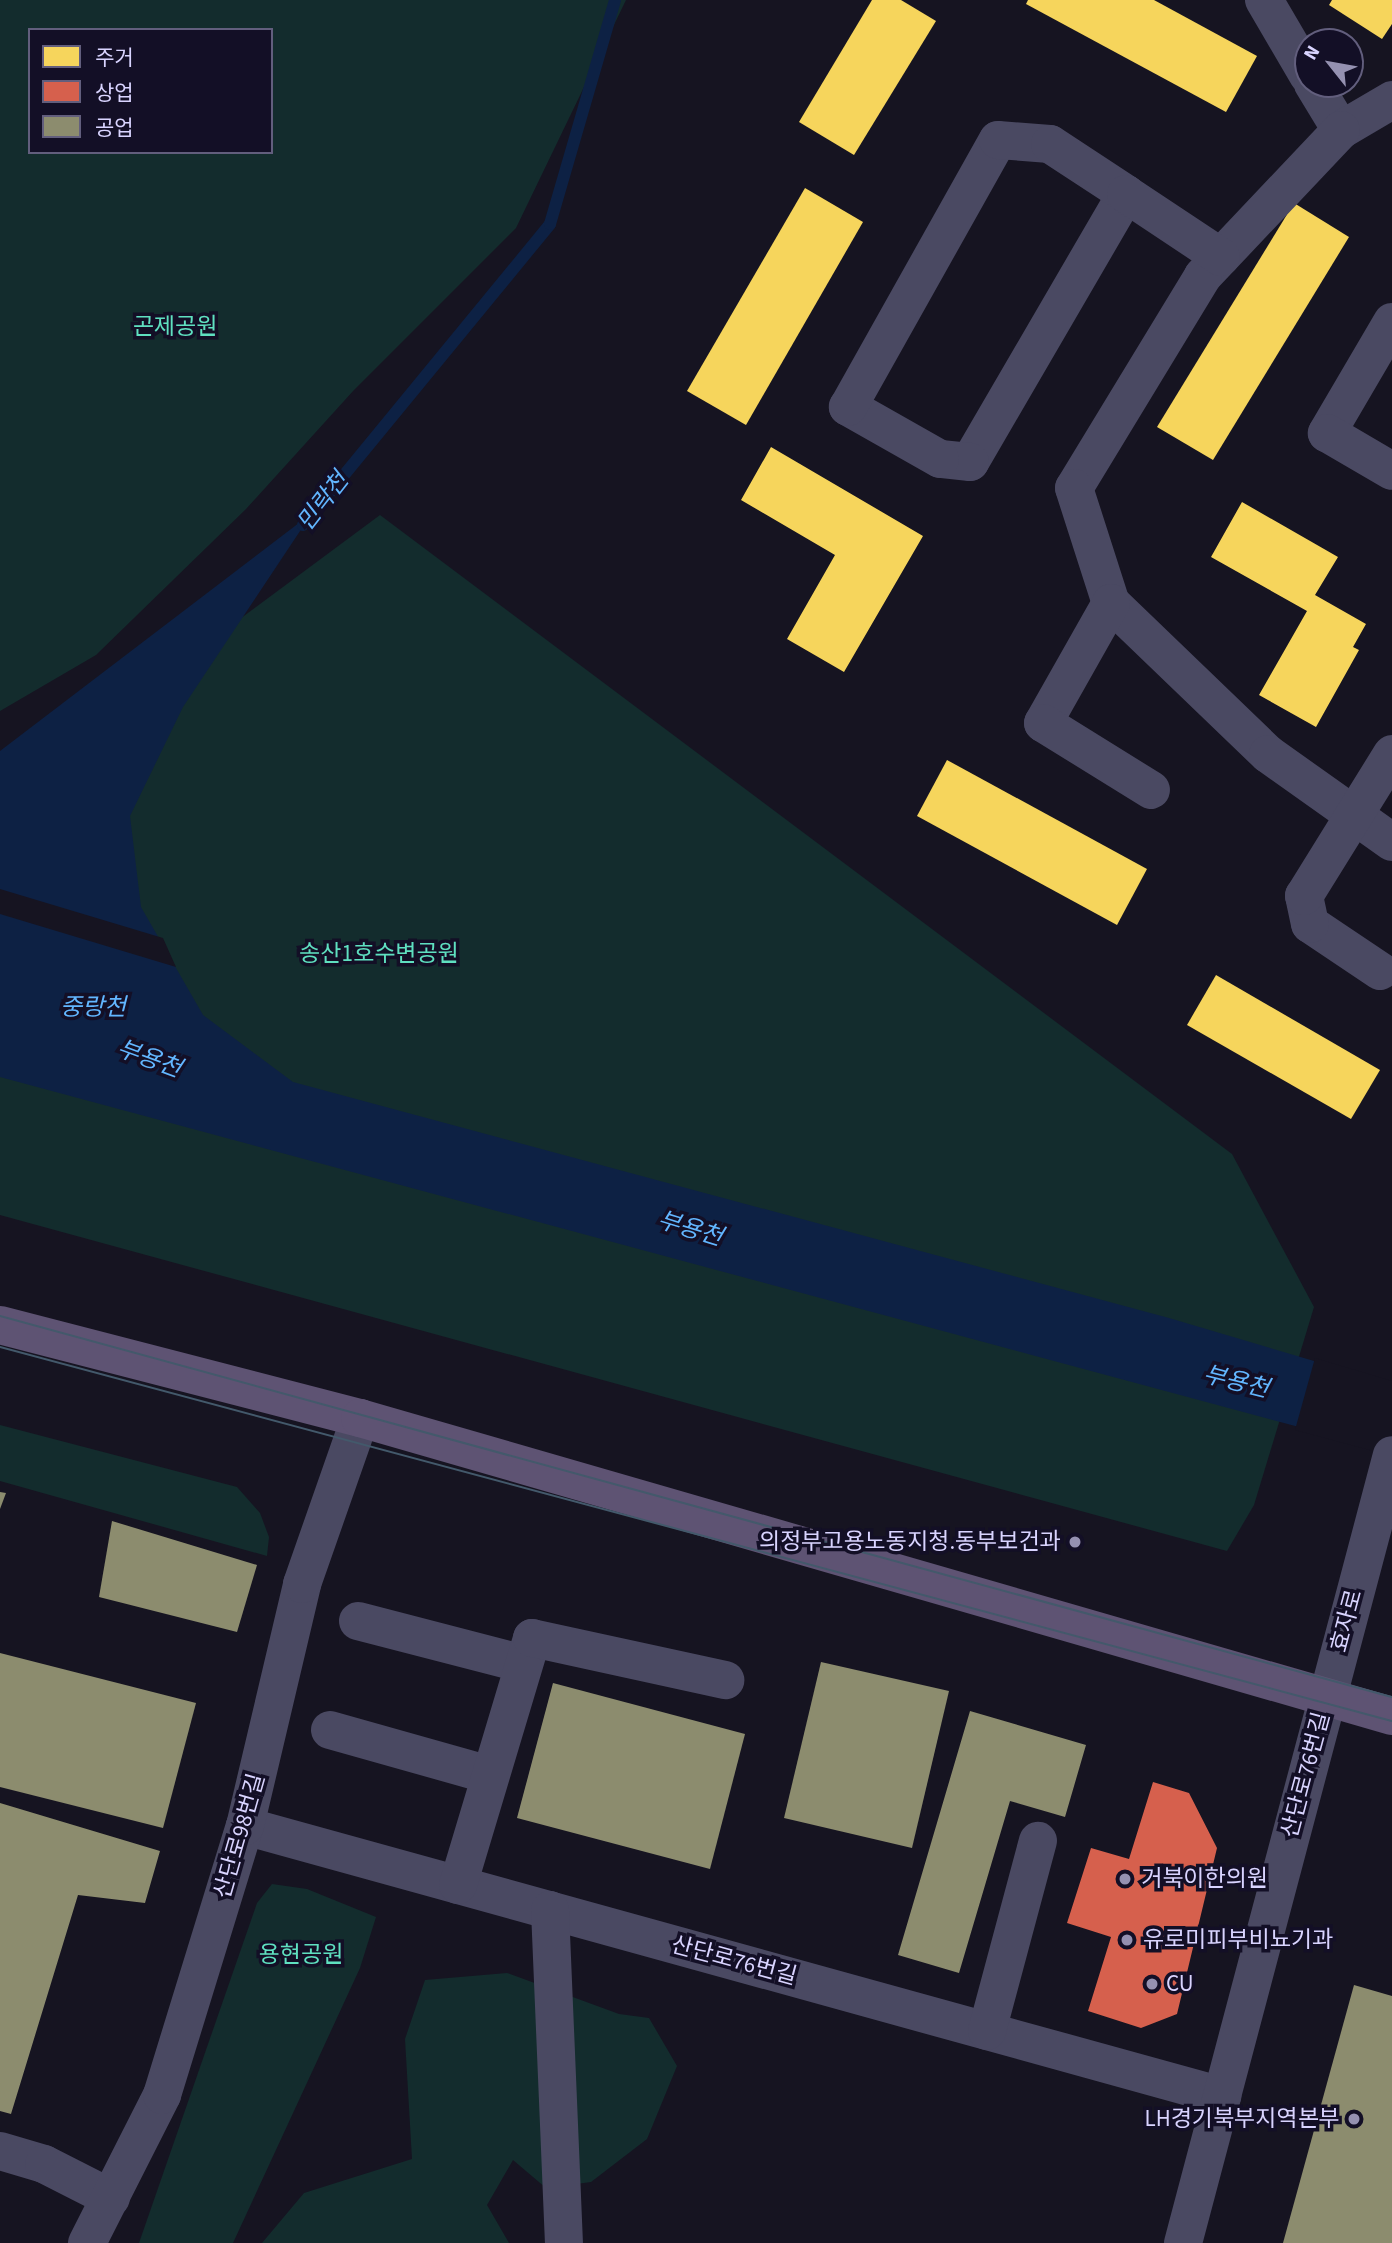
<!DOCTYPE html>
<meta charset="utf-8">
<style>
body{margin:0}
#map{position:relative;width:1392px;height:2243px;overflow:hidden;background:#161421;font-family:"Source Sans 3","Noto Sans KR",sans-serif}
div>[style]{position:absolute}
.green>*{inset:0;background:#132c2d}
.water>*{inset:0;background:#0d2144}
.pier>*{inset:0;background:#161421}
.homes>*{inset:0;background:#f6d55c}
.shops>*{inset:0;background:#d6604d}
.industry>*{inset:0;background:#8c8c6e}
.stream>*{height:12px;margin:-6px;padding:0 6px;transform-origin:6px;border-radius:6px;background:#0d2144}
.minor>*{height:38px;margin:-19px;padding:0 19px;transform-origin:19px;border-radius:19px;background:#4a4962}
.major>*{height:38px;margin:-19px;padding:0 19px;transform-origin:19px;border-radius:19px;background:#5e5373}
.tram>*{height:2px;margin:-1px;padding:0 1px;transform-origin:1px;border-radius:1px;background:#43596b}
.dots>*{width:19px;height:19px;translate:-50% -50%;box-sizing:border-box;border:4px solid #130f26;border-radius:50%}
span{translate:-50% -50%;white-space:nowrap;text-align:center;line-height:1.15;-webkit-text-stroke:7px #130f26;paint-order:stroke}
.park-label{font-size:23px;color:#5fe0c0}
.poi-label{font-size:23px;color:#d9d4ff}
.right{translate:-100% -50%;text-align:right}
.left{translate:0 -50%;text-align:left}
.street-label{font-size:23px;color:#d9d4ff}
.water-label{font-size:24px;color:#62b6ff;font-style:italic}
.legend{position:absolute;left:28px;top:28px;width:245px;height:126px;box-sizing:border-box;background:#130f26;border:2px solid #625e7d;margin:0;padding:9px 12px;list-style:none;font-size:21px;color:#d9d4ff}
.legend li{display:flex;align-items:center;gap:14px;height:35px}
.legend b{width:35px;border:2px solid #625e7d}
.north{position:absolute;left:1294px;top:28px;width:70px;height:70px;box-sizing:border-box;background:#130f26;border:2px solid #625e7d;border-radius:50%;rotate:301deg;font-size:19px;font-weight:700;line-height:28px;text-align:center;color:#d9d4ff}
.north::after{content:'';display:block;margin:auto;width:24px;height:32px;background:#9591b1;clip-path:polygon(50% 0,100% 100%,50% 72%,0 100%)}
</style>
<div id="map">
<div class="green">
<div style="clip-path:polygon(evenodd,0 0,626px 0,516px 228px,354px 390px,246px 509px,96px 655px,0 711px,0 0,30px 30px,271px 30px,271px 152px,30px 152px,30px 30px)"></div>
<div style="clip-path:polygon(380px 515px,1232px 1154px,1314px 1307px,1254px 1505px,1227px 1551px,0 1215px,0 797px)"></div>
<div style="clip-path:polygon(0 1425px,237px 1487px,260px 1513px,269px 1537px,267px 1556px,0 1481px)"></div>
<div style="clip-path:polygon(272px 1884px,307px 1889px,376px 1917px,360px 1968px,233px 2243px,139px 2243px,257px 1903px)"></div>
<div style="clip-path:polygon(507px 1973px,619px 2014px,649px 2018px,677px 2066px,647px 2139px,591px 2182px,546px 2188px,513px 2160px,487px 2205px,509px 2243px,262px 2243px,304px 2193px,412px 2159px,405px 2039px,425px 1980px)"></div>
</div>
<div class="water">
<div style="clip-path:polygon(312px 513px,183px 707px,130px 816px,141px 907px,203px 1015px,293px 1082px,1169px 1318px,1392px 1384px,1392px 1452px,0 1077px,0 751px)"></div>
</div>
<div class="pier">
<div style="clip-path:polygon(0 889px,163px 938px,176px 967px,0 914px)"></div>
<div style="clip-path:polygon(1315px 1358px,1392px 1381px,1392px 1456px,1295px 1430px)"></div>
</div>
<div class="homes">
<div style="clip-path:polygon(872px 0,901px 0,936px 21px,854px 155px,799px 122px)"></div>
<div style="clip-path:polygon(1028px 0,1154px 0,1257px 56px,1226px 112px,1026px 4px)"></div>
<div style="clip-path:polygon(1332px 0,1392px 0,1392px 24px,1382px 39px,1329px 5px)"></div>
<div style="clip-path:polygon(805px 188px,863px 222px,746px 425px,687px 391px)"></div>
<div style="clip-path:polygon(1294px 203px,1349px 237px,1213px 460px,1157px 427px)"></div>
<div style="clip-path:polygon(771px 447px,923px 536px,844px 672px,787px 639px,835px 555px,741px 500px)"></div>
<div style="clip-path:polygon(1242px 502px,1338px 557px,1315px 595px,1366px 624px,1353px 647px,1359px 650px,1316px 727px,1259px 695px,1307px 611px,1211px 557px)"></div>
<div style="clip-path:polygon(947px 760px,1147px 869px,1117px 925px,917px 816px)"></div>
<div style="clip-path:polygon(1216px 975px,1380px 1070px,1351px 1119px,1187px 1025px)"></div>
</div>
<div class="shops">
<div style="clip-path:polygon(1153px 1782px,1189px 1793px,1217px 1848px,1177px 2014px,1141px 2028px,1088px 2011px,1111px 1937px,1067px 1923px,1091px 1848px,1129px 1859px)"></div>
</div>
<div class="industry">
<div style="clip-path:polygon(0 1492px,6px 1493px,0 1509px)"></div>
<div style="clip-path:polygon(112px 1521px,257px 1565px,237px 1632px,99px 1597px)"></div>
<div style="clip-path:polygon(0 1653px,196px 1703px,163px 1828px,0 1787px)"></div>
<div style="clip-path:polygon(821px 1662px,949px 1691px,912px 1848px,784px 1818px)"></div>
<div style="clip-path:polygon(553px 1683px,745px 1734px,710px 1869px,517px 1818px)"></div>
<div style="clip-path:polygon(970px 1711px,1086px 1745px,1065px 1817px,1010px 1801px,959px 1973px,898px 1955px)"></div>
<div style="clip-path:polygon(0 1803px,160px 1851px,145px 1903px,78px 1895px,11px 2114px,0 2111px)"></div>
<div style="clip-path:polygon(1354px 1985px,1392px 1996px,1392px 2243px,1283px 2243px)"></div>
</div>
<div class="stream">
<div style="left:303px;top:525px;width:389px;rotate:-50.6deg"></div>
<div style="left:550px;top:224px;width:233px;rotate:-73.8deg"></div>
</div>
<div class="minor">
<div style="left:1264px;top:0;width:87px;rotate:59.6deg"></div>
<div style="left:1313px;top:84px;width:54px;rotate:58.7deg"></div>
<div style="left:1392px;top:100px;width:59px;rotate:149.5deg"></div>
<div style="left:1341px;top:130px;width:201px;rotate:133.4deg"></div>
<div style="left:1203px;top:276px;width:248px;rotate:121.3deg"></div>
<div style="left:1074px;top:488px;width:121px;rotate:72.2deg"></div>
<div style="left:1111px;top:603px;width:218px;rotate:43.9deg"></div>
<div style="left:1268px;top:754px;width:152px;rotate:35.4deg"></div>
<div style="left:1126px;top:194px;width:310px;rotate:120.2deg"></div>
<div style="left:970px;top:462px;width:30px;rotate:-174deg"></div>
<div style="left:940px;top:459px;width:106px;rotate:-150.5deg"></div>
<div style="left:848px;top:407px;width:306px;rotate:-60.7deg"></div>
<div style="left:998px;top:140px;width:52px;rotate:4.4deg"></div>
<div style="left:1050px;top:144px;width:91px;rotate:33.3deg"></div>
<div style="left:1126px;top:194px;width:114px;rotate:33.6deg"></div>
<div style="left:1392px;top:322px;width:129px;rotate:120.4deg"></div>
<div style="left:1327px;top:433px;width:75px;rotate:30.3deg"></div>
<div style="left:1111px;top:603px;width:138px;rotate:119.5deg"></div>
<div style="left:1043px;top:723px;width:127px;rotate:31.8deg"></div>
<div style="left:1380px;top:971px;width:84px;rotate:-146.1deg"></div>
<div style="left:1310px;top:924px;width:29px;rotate:-102deg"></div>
<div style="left:1304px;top:896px;width:167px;rotate:-58.2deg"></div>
<div style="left:358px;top:1621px;width:171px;rotate:14.5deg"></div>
<div style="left:330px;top:1730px;width:166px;rotate:15.7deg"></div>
<div style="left:245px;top:1826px;width:1014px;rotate:15.45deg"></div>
<div style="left:458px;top:1885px;width:258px;rotate:-73.3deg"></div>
<div style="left:532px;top:1638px;width:198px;rotate:12.3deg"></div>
<div style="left:550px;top:1910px;width:333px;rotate:87.6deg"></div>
<div style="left:987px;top:2031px;width:197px;rotate:-75deg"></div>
<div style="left:0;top:2151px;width:46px;rotate:16.5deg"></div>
<div style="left:44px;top:2164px;width:75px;rotate:26.9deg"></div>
<div style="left:87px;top:2243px;width:166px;rotate:-63.1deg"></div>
<div style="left:162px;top:2095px;width:282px;rotate:-72.9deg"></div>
<div style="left:245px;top:1826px;width:249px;rotate:-76.7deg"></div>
<div style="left:302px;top:1584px;width:176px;rotate:-70.7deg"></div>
<div style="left:1183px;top:2243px;width:815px;rotate:-75.15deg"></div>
</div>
<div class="major">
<div style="left:0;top:1325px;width:372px;rotate:14.5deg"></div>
<div style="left:360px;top:1418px;width:1074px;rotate:16.11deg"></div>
</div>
<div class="tram">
<div style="left:0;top:1316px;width:1443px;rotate:15.31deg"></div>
<div style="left:0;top:1347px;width:1441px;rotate:15.04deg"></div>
</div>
<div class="dots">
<div style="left:1075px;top:1542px;background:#9591b1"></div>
<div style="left:1125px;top:1879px;background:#9591b1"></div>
<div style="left:1127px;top:1940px;background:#9591b1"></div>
<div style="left:1152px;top:1984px;background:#9591b1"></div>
<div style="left:1354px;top:2119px;background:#9591b1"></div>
</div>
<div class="park-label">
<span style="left:175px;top:327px">곤제공원</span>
<span style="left:379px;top:954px">송산1호수변공원</span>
<span style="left:301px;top:1955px">용현공원</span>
</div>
<div class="poi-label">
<span class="right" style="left:1061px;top:1542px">의정부고용노동지청.동부보건과</span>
<span class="left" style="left:1141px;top:1879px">거북이한의원</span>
<span class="left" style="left:1143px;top:1940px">유로미피부비뇨기과</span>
<span class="left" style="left:1166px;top:1984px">CU</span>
<span class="right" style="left:1340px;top:2119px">LH경기북부지역본부</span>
</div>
<div class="street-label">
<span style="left:1347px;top:1621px;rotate:-75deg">효자로</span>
<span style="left:1306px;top:1775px;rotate:-75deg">산단로76번길</span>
<span style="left:240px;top:1836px;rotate:-74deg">산단로98번길</span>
<span style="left:734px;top:1961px;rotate:15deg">산단로76번길</span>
</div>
<div class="water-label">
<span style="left:323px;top:502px;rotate:-52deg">민락천</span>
<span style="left:93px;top:1008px">중랑천</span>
<span style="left:149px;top:1059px;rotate:20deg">부용천</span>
<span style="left:690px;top:1229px;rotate:17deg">부용천</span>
<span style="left:1236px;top:1382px;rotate:14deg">부용천</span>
</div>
<ul class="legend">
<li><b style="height:19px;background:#f6d55c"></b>주거</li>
<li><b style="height:19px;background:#d6604d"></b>상업</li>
<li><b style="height:19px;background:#8c8c6e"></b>공업</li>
</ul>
<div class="north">N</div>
</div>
